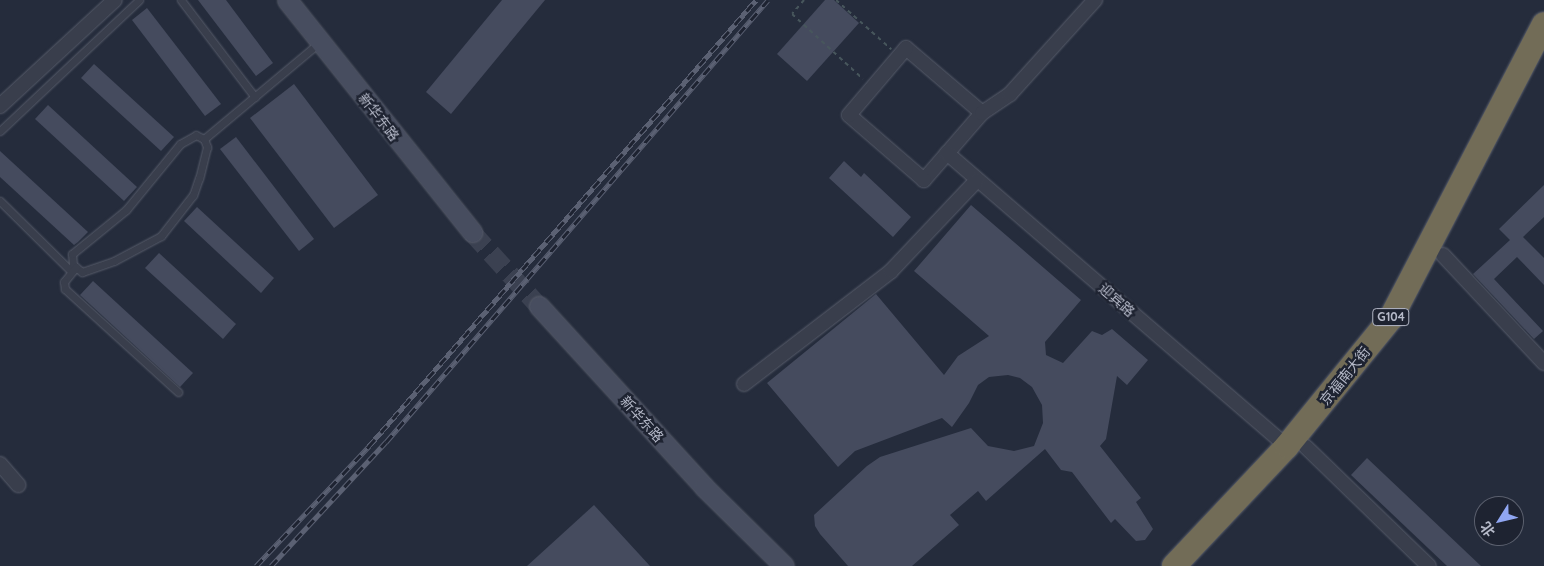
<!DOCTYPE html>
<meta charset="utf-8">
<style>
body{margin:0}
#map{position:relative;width:1544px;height:566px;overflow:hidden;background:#252c3c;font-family:Quicksand,"Noto Sans SC",sans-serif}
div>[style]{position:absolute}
.building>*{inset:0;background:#454b5e}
.secondary-tunnel>*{height:19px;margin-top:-9.5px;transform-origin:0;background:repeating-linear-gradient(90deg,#3b4151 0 19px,transparent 0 28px)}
.path>*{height:2px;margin-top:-1px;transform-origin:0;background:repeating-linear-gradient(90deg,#47565c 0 4px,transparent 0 8px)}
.roads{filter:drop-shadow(0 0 1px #575c6a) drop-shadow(0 0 1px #575c6a)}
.lane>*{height:7px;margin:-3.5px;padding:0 3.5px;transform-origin:3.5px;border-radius:3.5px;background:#393e4c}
.street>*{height:14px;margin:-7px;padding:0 7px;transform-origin:7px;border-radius:7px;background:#393e4c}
.secondary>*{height:19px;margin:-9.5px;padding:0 9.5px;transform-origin:9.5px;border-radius:9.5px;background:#474d5f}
.highway>*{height:24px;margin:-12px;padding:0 12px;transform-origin:12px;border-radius:12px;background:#726c57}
.rail>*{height:5px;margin-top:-2.5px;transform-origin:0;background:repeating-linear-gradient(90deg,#1e2331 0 9px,#5b6173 0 18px);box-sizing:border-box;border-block:1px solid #5b6173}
span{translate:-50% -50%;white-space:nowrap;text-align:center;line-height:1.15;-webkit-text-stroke:5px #1e2331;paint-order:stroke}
.shield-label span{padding:1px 4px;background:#1e2331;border:1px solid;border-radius:4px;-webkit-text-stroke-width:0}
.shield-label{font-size:12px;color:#b5b9c8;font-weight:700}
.street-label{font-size:14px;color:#b5b9c8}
.north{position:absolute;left:1474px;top:496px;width:50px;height:50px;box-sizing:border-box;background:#1e2331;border:1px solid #5a5f6d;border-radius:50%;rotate:234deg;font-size:14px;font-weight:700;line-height:20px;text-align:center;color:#b5b9c8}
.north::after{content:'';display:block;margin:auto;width:18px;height:22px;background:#90a6f2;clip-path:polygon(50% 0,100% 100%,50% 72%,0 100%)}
</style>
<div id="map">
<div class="building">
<div style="clip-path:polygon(198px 0,226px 0,273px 63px,256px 76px)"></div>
<div style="clip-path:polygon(502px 0,545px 0,451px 114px,426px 92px)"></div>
<div style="clip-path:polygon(825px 0,834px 0,859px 23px,807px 81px,777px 54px)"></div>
<div style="clip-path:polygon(147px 8px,221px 104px,205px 116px,132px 20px)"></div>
<div style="clip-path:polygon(94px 64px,174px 137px,161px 151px,81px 78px)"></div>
<div style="clip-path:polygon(294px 84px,378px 195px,334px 228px,250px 118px)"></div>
<div style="clip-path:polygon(48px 105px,137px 187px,124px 201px,35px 119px)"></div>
<div style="clip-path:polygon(236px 137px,314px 239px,299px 251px,220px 149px)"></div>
<div style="clip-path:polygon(0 151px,88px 232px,78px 242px,74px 245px,0 177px)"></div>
<div style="clip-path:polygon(844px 161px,861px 177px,864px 173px,911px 217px,893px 237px,829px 178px)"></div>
<div style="clip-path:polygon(1544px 185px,1544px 217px,1523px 237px,1544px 258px,1544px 285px,1517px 257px,1494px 279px,1543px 331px,1534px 339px,1473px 274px,1510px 240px,1499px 229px)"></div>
<div style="clip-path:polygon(971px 205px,1081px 300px,1045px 342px,1046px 355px,1063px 363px,1092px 331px,1102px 335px,1112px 329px,1148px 360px,1127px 385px,1117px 376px,1106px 439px,1100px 446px,1141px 498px,1136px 502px,1153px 529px,1145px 540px,1136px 541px,1115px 519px,1111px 523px,1072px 472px,1061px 470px,1045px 449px,986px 501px,978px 491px,950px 515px,959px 525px,912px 566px,848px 566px,820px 534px,815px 526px,814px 515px,867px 466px,880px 457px,971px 428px,988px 446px,1014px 451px,1034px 446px,1043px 423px,1042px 405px,1032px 387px,1020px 378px,1008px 375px,989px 377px,978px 385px,969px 403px,952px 427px,942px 418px,855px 451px,838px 467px,767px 383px,876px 294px,944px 375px,958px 356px,989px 336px,914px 271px)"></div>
<div style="clip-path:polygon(197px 207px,274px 278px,261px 293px,184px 221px)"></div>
<div style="clip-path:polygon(159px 253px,236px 324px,223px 339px,145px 268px)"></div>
<div style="clip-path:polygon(93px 281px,193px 373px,180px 387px,80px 295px)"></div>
<div style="clip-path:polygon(1367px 458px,1481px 566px,1447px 566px,1351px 475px)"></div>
<div style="clip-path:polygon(594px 505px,650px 566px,527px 566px)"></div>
</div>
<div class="secondary-tunnel">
<div style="left:472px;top:232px;width:100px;rotate:47.8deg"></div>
</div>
<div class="path">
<div style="left:804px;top:0;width:18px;rotate:131deg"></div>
<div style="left:792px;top:14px;width:96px;rotate:42.5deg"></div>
<div style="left:836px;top:0;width:74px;rotate:41.7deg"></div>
</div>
<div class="roads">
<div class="lane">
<div style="left:181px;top:0;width:122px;rotate:52.7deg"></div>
<div style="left:0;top:131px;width:191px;rotate:-43.3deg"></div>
<div style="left:196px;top:135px;width:9px;rotate:27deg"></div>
<div style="left:204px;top:139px;width:9px;rotate:69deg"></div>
<div style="left:207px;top:147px;width:32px;rotate:104deg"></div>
<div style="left:199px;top:178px;width:18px;rotate:109deg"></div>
<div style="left:193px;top:195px;width:52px;rotate:128deg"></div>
<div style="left:161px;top:236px;width:53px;rotate:152deg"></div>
<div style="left:114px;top:261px;width:34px;rotate:161deg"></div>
<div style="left:82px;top:272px;width:11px;rotate:-142deg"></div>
<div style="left:73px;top:265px;width:11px;rotate:-95deg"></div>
<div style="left:72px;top:254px;width:70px;rotate:-39.2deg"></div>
<div style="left:126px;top:210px;width:85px;rotate:-50.7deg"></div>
<div style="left:180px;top:144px;width:18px;rotate:-29deg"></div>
<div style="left:204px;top:139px;width:151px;rotate:-39.9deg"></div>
<div style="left:0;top:201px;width:100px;rotate:44.6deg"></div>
<div style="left:76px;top:267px;width:19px;rotate:129deg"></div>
<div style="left:64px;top:282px;width:7px;rotate:82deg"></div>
<div style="left:65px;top:289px;width:153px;rotate:42.3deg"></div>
</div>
<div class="street">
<div style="left:906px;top:48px;width:100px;rotate:40.5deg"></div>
<div style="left:982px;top:113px;width:89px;rotate:130.9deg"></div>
<div style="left:924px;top:180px;width:99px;rotate:-139.1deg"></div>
<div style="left:849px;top:115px;width:88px;rotate:-49.6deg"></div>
<div style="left:0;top:106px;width:156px;rotate:-42.7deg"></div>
<div style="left:982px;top:113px;width:34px;rotate:-34deg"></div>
<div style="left:1010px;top:94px;width:127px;rotate:-47.9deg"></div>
<div style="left:947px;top:153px;width:449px;rotate:40.8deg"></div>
<div style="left:1443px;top:255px;width:148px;rotate:46.9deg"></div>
<div style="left:744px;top:384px;width:185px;rotate:-37.5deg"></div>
<div style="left:891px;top:271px;width:125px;rotate:-46.6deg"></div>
<div style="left:1306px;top:447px;width:171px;rotate:44.1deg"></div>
<div style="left:0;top:464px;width:28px;rotate:49deg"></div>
</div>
<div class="secondary">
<div style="left:287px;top:0;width:297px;rotate:51.4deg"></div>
<div style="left:539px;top:306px;width:245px;rotate:47.6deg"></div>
<div style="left:704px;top:487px;width:112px;rotate:44.6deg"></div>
</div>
<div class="highway">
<div style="left:1174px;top:566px;width:165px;rotate:-46.7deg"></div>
<div style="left:1287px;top:446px;width:165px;rotate:-50.9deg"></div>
<div style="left:1391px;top:318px;width:331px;rotate:-62.5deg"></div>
</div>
</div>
<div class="rail">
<div style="left:256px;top:566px;width:165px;rotate:-46.7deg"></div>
<div style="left:369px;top:446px;width:590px;rotate:-49.05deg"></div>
<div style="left:271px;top:566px;width:169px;rotate:-47.2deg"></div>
<div style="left:386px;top:442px;width:584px;rotate:-49.16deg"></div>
</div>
<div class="shield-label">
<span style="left:1391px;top:317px">G104</span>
</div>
<div class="street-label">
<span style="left:379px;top:117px;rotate:52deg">新华东路</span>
<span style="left:1117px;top:300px;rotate:41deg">迎宾路</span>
<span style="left:1345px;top:376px;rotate:-51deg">京福南大街</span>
<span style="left:642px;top:419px;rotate:48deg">新华东路</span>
</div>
<div class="north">北</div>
</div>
